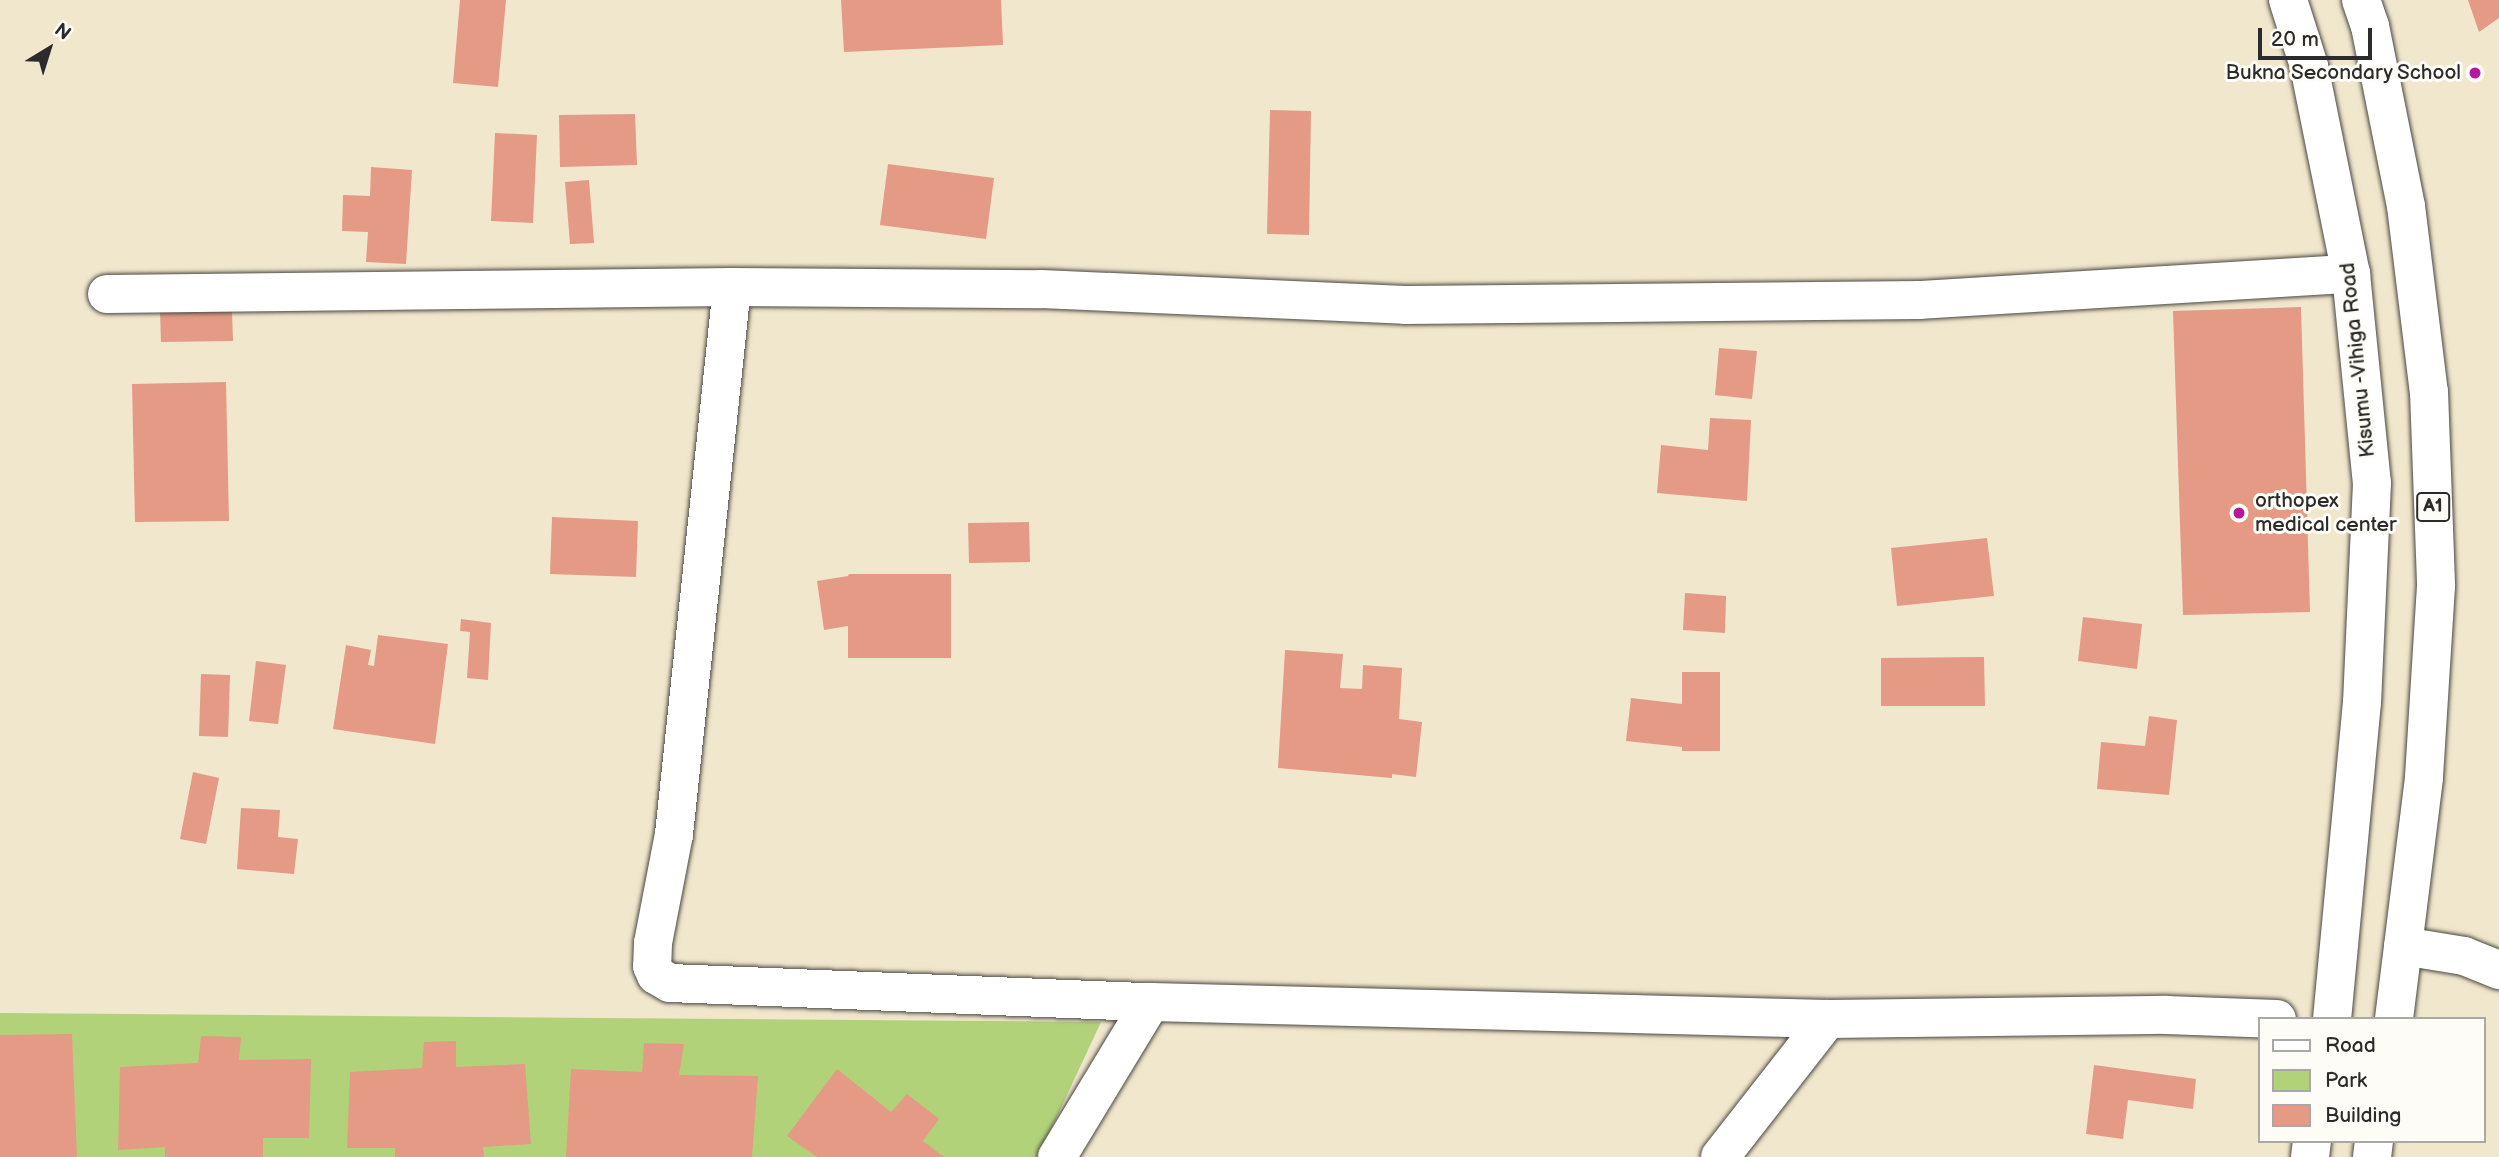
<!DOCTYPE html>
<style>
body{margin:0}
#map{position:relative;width:2499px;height:1157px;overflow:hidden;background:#f1e7cc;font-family:"Balsamiq Sans",sans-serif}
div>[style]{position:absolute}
.green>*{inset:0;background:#b2d27a}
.building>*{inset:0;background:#e49a85}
.roads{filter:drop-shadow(0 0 2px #494743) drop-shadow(0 0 2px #494743)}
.minor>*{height:38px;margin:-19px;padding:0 19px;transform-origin:19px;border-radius:19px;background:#fff}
.tertiary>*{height:38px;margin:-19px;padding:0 19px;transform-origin:19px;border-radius:19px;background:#fff}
.trunk>*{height:38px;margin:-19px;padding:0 19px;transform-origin:19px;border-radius:19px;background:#fff}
.dots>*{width:19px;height:19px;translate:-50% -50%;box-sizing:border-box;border:4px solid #fdfcf7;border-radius:50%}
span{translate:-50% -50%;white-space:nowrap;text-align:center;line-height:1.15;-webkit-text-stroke:6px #fdfcf7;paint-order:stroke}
.shield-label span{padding:2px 5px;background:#fdfcf7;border:2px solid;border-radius:5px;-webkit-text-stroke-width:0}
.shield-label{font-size:19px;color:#2b2b2b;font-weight:700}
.poi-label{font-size:21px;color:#2b2b2b}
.right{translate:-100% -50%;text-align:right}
.left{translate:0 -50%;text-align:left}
.street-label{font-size:21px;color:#2b2b2b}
.legend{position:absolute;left:2258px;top:1017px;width:228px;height:126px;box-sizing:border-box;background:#fdfcf7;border:2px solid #a9a8a5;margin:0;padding:9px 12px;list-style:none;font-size:21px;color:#2b2b2b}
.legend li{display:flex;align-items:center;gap:14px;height:35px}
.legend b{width:35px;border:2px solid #a9a8a5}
.north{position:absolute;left:14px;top:14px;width:70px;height:70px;-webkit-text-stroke:5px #fdfcf7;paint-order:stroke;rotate:38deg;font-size:19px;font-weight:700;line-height:28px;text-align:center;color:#2b2b2b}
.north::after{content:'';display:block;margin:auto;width:24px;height:32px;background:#2b2b2b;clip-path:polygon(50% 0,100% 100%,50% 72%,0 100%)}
.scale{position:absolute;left:2258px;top:28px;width:114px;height:32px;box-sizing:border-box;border:4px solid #2b2b2b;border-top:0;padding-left:9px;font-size:21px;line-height:24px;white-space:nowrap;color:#2b2b2b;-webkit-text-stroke:5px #fdfcf7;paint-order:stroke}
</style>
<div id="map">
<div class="green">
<div style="clip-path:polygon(0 1013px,1101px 1022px,1038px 1157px,0 1157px)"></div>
</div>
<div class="building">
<div style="clip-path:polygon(460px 0,506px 0,498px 87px,453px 83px)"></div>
<div style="clip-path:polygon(841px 0,1001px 0,1003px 45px,844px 52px)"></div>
<div style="clip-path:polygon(2468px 0,2499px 0,2499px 18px,2479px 32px)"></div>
<div style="clip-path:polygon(1270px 110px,1311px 111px,1309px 235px,1267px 234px)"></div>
<div style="clip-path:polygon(635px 114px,637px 165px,560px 167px,559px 115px)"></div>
<div style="clip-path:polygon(495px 133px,537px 135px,533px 223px,491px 221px)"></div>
<div style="clip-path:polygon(888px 164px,994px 178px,986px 239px,880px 225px)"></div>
<div style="clip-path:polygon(371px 167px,412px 170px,406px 264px,366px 262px,368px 232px,342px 231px,343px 195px,370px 196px)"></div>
<div style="clip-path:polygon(589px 180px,594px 243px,570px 244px,565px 182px)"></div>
<div style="clip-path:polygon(2301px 307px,2310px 612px,2183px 615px,2173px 311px)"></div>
<div style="clip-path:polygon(232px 311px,233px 341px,161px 342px,160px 312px)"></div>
<div style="clip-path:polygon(1719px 348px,1757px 351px,1752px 399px,1715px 395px)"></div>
<div style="clip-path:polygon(226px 382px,229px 521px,135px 522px,132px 384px)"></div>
<div style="clip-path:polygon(1710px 418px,1751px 420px,1747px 501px,1657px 493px,1661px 445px,1708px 450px)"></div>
<div style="clip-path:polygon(552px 517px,638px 521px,636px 577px,550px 574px)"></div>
<div style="clip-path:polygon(1029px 522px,1030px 562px,969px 563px,968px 523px)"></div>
<div style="clip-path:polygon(1987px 538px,1994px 596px,1897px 606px,1891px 548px)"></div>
<div style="clip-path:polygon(849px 574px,951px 574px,951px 658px,848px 658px,848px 626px,824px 630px,817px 581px,848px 576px)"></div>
<div style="clip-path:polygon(1685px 593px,1726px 596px,1725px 633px,1683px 630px)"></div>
<div style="clip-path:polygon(2083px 617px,2142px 624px,2137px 669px,2078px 661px)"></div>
<div style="clip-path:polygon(461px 619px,491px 623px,488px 680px,467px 678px,470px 632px,460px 631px)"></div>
<div style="clip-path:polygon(378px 635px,448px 644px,435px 744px,333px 729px,346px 645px,371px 650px,368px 665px,374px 666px)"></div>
<div style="clip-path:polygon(1285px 650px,1343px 654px,1340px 688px,1362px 689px,1363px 665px,1402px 668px,1399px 719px,1422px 722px,1416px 777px,1392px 774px,1392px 778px,1278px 768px)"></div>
<div style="clip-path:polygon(1984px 657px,1985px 706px,1881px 706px,1881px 658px)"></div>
<div style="clip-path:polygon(256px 661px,286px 665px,278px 724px,249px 721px)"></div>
<div style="clip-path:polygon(1682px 672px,1720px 672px,1720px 751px,1682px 751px,1682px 747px,1626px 741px,1631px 698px,1682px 704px)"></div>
<div style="clip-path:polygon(201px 674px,230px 675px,228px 737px,199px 736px)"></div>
<div style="clip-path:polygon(2149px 716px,2177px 720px,2169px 795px,2097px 789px,2101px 742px,2145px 746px)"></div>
<div style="clip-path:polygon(193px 772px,219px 778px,206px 844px,180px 839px)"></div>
<div style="clip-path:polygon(241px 808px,280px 810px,278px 837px,298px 839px,294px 874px,237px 869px)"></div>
<div style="clip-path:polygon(72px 1034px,77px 1157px,0 1157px,0 1035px)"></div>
<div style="clip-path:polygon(201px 1036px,241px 1037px,239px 1060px,311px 1059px,309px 1138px,263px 1138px,263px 1157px,165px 1157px,165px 1147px,118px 1150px,120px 1067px,198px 1063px)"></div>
<div style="clip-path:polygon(456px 1041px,456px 1067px,525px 1064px,531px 1144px,483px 1147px,484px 1157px,395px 1157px,395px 1148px,347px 1148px,350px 1072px,422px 1068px,424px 1042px)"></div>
<div style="clip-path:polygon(644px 1043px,684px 1044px,679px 1075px,758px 1076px,752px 1157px,566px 1157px,571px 1069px,642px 1072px)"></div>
<div style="clip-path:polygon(2094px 1065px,2196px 1079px,2193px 1109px,2128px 1100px,2123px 1139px,2086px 1134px)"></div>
<div style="clip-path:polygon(837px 1069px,891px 1112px,907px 1094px,939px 1119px,923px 1141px,944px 1157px,817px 1157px,787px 1136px)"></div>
</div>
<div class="roads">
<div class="minor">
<div style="left:732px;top:287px;width:550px;rotate:96.05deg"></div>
<div style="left:674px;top:834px;width:111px;rotate:100.9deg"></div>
<div style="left:653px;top:943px;width:23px;rotate:92deg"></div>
<div style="left:652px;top:966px;width:10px;rotate:66deg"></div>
<div style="left:656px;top:975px;width:16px;rotate:30deg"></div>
<div style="left:670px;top:983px;width:481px;rotate:2.3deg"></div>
<div style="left:1151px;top:1002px;width:677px;rotate:1.44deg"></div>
<div style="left:1828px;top:1019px;width:338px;rotate:-0.7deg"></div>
<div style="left:2166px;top:1015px;width:111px;rotate:2.1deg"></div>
<div style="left:107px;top:294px;width:625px;rotate:-0.64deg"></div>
<div style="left:732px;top:287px;width:309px;rotate:0.4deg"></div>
<div style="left:1041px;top:289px;width:364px;rotate:2.5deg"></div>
<div style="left:1405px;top:305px;width:515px;rotate:-0.56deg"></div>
<div style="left:1920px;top:300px;width:432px;rotate:-3.5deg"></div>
<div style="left:1057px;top:1157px;width:181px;rotate:-58.8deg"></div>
<div style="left:1720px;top:1157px;width:175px;rotate:-52deg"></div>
</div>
<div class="tertiary">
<div style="left:2403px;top:946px;width:62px;rotate:9.3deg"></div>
<div style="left:2464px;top:956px;width:38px;rotate:22deg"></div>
</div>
<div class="trunk">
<div style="left:2288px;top:0;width:69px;rotate:72.3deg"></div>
<div style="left:2309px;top:66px;width:212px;rotate:78.6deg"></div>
<div style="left:2351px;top:274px;width:210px;rotate:84.3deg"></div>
<div style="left:2372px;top:483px;width:219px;rotate:92.6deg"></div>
<div style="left:2362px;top:702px;width:318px;rotate:95.4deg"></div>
<div style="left:2361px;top:0;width:28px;rotate:71deg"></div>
<div style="left:2370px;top:26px;width:184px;rotate:78.7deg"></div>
<div style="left:2406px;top:206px;width:187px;rotate:83deg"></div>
<div style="left:2429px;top:392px;width:194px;rotate:87.9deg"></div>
<div style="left:2436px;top:586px;width:192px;rotate:93.6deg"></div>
<div style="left:2424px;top:778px;width:243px;rotate:97.1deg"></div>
<div style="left:2310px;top:1157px;width:16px;rotate:-83deg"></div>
<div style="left:2372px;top:1157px;width:16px;rotate:-83deg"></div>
</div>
</div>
<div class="dots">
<div style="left:2475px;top:73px;background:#b5179e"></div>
<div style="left:2239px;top:513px;background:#b5179e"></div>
</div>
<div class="shield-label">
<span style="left:2433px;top:507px">A1</span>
</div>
<div class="poi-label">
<span class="right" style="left:2461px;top:73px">Bukna Secondary School</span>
<span class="left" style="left:2255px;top:513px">orthopex<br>medical center</span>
</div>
<div class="street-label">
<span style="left:2358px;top:360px;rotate:-96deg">Kisumu -Vihiga Road</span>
</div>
<ul class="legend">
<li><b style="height:9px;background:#fff"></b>Road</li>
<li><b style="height:19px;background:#b2d27a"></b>Park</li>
<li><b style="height:19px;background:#e49a85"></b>Building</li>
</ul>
<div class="north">N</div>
<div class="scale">20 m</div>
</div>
